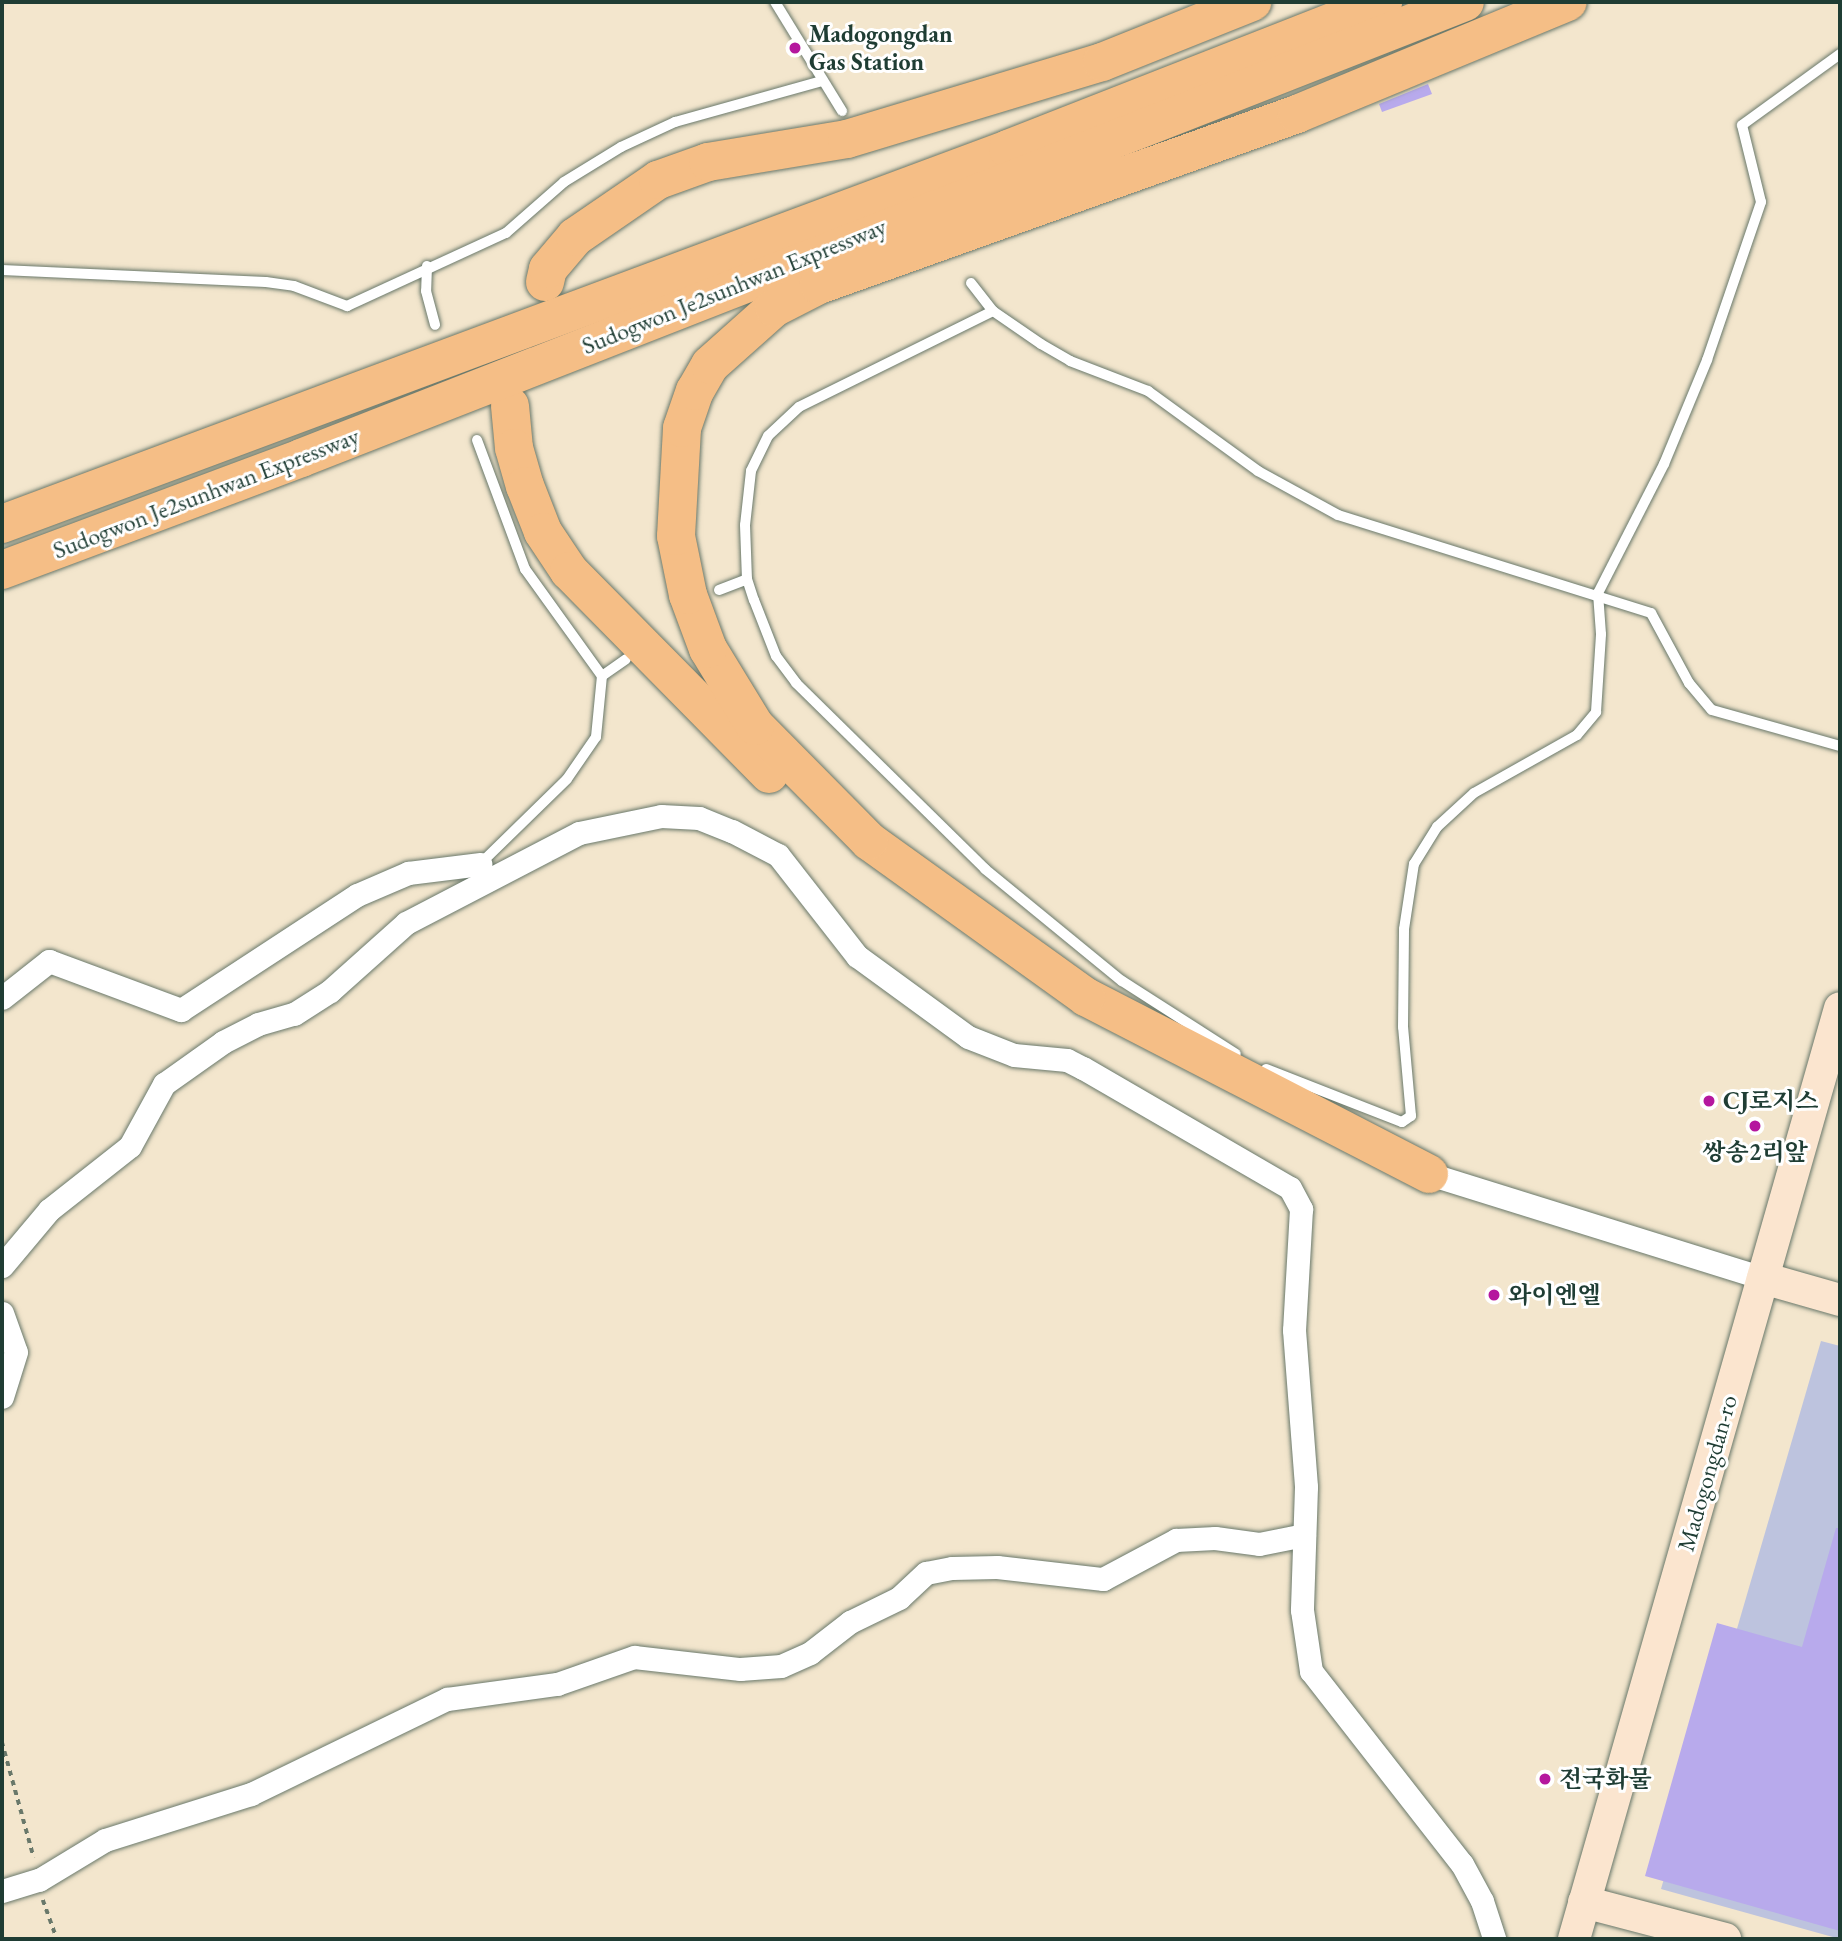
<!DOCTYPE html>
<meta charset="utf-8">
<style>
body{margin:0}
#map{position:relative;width:1842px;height:1941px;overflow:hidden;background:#f3e6cd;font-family:"EB Garamond","Noto Serif KR",serif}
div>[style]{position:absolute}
.industrial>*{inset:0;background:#bdc3de}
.building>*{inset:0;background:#b8aaec}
.path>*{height:3.5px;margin-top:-1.75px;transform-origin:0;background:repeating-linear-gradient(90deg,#69786a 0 5px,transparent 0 10px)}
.roads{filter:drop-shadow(0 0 2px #69786a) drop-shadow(0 0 2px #69786a)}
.lane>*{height:10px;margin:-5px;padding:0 5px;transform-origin:5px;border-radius:5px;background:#fff}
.street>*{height:23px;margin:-11.5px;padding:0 11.5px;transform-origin:11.5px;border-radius:11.5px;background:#fff}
.secondary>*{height:32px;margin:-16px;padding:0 16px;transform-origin:16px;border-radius:16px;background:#fbe5cf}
.highway>*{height:38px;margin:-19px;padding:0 19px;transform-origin:19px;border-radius:19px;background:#f5be86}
.dots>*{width:19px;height:19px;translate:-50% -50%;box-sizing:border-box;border:4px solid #fff;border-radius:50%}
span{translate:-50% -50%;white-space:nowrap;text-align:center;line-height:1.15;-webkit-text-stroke:6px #fff;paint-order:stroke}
.poi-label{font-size:24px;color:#1f3d34;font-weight:700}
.left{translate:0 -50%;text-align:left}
.street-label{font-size:24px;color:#1f3d34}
.frame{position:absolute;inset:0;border:4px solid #1f3d34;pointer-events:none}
</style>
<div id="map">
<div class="industrial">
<div style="clip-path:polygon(1821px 1341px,1840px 1346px,1840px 1939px,1661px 1889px)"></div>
</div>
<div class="building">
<div style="clip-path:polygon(1428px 84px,1432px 94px,1382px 112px,1379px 104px)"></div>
<div style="clip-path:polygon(1836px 1528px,1840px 1528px,1840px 1931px,1645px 1876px,1717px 1623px,1802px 1647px)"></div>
</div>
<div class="path">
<div style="left:2px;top:1742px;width:120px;rotate:74.6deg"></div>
<div style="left:43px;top:1900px;width:41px;rotate:70.3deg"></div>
</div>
<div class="roads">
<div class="lane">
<div style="left:775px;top:2px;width:128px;rotate:58.4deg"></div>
<div style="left:427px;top:266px;width:25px;rotate:92deg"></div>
<div style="left:426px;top:291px;width:35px;rotate:75deg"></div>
<div style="left:2px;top:270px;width:264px;rotate:2.6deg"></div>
<div style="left:266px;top:282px;width:28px;rotate:8deg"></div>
<div style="left:294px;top:286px;width:57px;rotate:20.7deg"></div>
<div style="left:347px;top:306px;width:175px;rotate:-24.7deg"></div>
<div style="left:506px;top:233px;width:77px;rotate:-41.3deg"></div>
<div style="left:564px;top:182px;width:67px;rotate:-31.6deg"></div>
<div style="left:621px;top:147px;width:60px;rotate:-24.8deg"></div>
<div style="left:675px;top:122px;width:153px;rotate:-15.6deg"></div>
<div style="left:971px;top:283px;width:36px;rotate:52deg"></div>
<div style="left:993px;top:311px;width:58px;rotate:34.5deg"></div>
<div style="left:1041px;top:344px;width:34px;rotate:30deg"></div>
<div style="left:1070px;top:361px;width:84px;rotate:21deg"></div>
<div style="left:1148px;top:391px;width:136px;rotate:36deg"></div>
<div style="left:1258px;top:471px;width:91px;rotate:28.8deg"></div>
<div style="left:1338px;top:515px;width:328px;rotate:17.4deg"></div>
<div style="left:1651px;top:613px;width:80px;rotate:61.5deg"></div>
<div style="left:1689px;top:683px;width:35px;rotate:50deg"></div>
<div style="left:1712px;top:710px;width:133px;rotate:15.7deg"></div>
<div style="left:993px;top:311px;width:216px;rotate:153.7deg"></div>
<div style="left:799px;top:407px;width:42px;rotate:136.9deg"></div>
<div style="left:768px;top:436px;width:39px;rotate:116deg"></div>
<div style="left:751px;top:471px;width:54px;rotate:96.3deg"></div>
<div style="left:745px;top:525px;width:54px;rotate:87.9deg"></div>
<div style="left:747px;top:579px;width:22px;rotate:72deg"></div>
<div style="left:754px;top:600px;width:60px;rotate:68.6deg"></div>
<div style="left:776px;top:656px;width:34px;rotate:53deg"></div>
<div style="left:796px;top:683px;width:265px;rotate:44.5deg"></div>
<div style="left:985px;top:869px;width:177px;rotate:39.3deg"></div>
<div style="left:1122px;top:981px;width:135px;rotate:32.6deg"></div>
<div style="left:477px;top:440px;width:138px;rotate:69.6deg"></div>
<div style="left:525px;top:569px;width:132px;rotate:54.3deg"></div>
<div style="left:719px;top:590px;width:30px;rotate:-21deg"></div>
<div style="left:478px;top:866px;width:124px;rotate:-44.3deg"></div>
<div style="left:567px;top:779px;width:51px;rotate:-55.4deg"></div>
<div style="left:596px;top:737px;width:61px;rotate:-84.4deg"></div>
<div style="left:602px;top:676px;width:29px;rotate:-35deg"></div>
<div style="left:1266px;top:1069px;width:146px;rotate:21.3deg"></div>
<div style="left:1402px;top:1122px;width:11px;rotate:-34deg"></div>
<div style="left:1411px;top:1116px;width:89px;rotate:-95.1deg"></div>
<div style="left:1403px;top:1027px;width:98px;rotate:-89.4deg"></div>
<div style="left:1404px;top:929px;width:66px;rotate:-81.3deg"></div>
<div style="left:1414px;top:864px;width:44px;rotate:-58.1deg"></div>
<div style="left:1437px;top:827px;width:50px;rotate:-42.6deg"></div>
<div style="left:1474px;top:793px;width:118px;rotate:-29.4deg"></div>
<div style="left:1577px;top:735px;width:30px;rotate:-50deg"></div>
<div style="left:1596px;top:712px;width:78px;rotate:-86.3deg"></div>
<div style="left:1601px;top:634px;width:41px;rotate:-94.2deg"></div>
<div style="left:1598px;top:593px;width:145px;rotate:-62.9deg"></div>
<div style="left:1664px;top:464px;width:113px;rotate:-67.5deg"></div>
<div style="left:1707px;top:360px;width:167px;rotate:-71.1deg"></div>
<div style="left:1761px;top:202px;width:79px;rotate:-103.9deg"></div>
<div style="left:1742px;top:125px;width:121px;rotate:-35.9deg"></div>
</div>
<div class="street">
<div style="left:2px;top:998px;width:60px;rotate:-38.2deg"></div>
<div style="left:49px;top:961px;width:141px;rotate:20.4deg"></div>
<div style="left:181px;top:1010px;width:210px;rotate:-33.2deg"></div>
<div style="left:357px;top:895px;width:56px;rotate:-23.3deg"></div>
<div style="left:408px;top:873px;width:73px;rotate:-7.1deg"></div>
<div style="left:1429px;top:1174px;width:350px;rotate:17.3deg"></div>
<div style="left:2px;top:1266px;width:73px;rotate:-50deg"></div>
<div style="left:49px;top:1210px;width:103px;rotate:-38.3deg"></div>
<div style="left:130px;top:1146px;width:71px;rotate:-61.3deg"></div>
<div style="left:164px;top:1084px;width:72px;rotate:-35.4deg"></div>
<div style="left:223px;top:1042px;width:39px;rotate:-27deg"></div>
<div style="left:258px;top:1024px;width:37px;rotate:-16deg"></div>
<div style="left:294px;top:1014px;width:43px;rotate:-32.6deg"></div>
<div style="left:330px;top:991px;width:102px;rotate:-41.8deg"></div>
<div style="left:406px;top:923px;width:195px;rotate:-27.5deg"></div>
<div style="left:579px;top:833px;width:84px;rotate:-11.7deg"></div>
<div style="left:661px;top:816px;width:38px;rotate:3deg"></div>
<div style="left:699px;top:818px;width:35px;rotate:22deg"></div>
<div style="left:732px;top:831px;width:52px;rotate:27.6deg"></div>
<div style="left:778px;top:855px;width:128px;rotate:52deg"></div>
<div style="left:857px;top:956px;width:137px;rotate:36.1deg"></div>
<div style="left:968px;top:1037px;width:49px;rotate:21.4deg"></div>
<div style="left:1014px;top:1055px;width:53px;rotate:5.4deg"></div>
<div style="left:1067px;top:1060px;width:18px;rotate:27deg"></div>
<div style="left:1083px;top:1068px;width:239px;rotate:30.1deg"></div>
<div style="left:1290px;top:1188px;width:24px;rotate:62deg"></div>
<div style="left:1301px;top:1209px;width:121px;rotate:93.3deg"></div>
<div style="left:1294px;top:1330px;width:157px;rotate:85.6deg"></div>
<div style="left:1306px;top:1487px;width:123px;rotate:91.9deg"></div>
<div style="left:1302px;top:1610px;width:62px;rotate:81.6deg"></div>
<div style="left:1311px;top:1671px;width:245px;rotate:52deg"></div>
<div style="left:1462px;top:1864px;width:42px;rotate:61.6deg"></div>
<div style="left:1482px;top:1901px;width:40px;rotate:72deg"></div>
<div style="left:2px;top:1313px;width:41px;rotate:70.3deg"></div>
<div style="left:16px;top:1352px;width:47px;rotate:107.3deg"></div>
<div style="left:2px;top:1891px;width:39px;rotate:-17deg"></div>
<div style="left:39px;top:1880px;width:77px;rotate:-31.2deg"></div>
<div style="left:105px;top:1840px;width:153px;rotate:-17.5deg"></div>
<div style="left:251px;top:1794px;width:218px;rotate:-25.9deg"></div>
<div style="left:447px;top:1699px;width:111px;rotate:-7.8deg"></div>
<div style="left:557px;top:1684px;width:82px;rotate:-19.3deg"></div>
<div style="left:634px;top:1657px;width:107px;rotate:6.5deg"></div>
<div style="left:740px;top:1669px;width:41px;rotate:-4.2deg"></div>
<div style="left:781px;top:1666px;width:32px;rotate:-24deg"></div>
<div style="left:810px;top:1653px;width:51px;rotate:-37.8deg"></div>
<div style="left:850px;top:1622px;width:55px;rotate:-26.1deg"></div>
<div style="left:899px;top:1598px;width:37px;rotate:-43deg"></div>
<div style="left:926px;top:1573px;width:26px;rotate:-11deg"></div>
<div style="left:952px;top:1568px;width:45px;rotate:-1.3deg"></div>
<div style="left:997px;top:1567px;width:107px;rotate:6.5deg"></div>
<div style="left:1103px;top:1579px;width:83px;rotate:-28.1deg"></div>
<div style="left:1176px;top:1540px;width:39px;rotate:-3deg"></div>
<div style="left:1215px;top:1538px;width:44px;rotate:7.8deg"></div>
<div style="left:1259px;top:1544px;width:46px;rotate:-11.3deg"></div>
</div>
<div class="secondary">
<div style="left:1763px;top:1278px;width:80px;rotate:15.9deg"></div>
<div style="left:1584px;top:1902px;width:146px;rotate:14.7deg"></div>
<div style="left:1574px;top:1939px;width:968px;rotate:-74.05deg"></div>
</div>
<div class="highway">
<div style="left:545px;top:282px;width:13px;rotate:-77deg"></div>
<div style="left:548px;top:269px;width:42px;rotate:-49.8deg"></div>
<div style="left:575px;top:237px;width:101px;rotate:-34.5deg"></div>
<div style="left:658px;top:180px;width:53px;rotate:-19.8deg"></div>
<div style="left:708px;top:162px;width:141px;rotate:-9.4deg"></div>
<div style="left:847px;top:139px;width:266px;rotate:-16.8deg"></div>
<div style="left:1102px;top:62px;width:162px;rotate:-21.8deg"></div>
<div style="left:510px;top:406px;width:42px;rotate:84.6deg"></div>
<div style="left:514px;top:448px;width:40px;rotate:74deg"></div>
<div style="left:525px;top:486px;width:49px;rotate:68.6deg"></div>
<div style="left:543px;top:532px;width:47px;rotate:56.3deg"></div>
<div style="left:569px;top:571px;width:285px;rotate:45.4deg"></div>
<div style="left:2px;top:524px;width:1074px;rotate:-20.44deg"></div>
<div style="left:1008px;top:149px;width:403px;rotate:-21.4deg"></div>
<div style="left:2px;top:570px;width:319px;rotate:-20.5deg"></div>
<div style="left:301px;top:458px;width:1250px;rotate:-21.39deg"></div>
<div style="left:1429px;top:1174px;width:386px;rotate:-152.7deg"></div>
<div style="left:1086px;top:997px;width:267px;rotate:-144.3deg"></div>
<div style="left:869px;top:841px;width:162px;rotate:-134.7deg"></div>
<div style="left:755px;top:726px;width:90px;rotate:-121.4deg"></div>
<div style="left:708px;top:649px;width:58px;rotate:-110.3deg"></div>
<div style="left:688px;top:595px;width:60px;rotate:-101.5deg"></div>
<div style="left:676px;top:536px;width:108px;rotate:-86.8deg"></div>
<div style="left:682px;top:428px;width:39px;rotate:-71deg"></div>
<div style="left:695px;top:391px;width:30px;rotate:-60deg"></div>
<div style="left:710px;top:365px;width:86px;rotate:-41.7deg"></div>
<div style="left:774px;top:308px;width:51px;rotate:-27.1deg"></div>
<div style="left:819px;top:285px;width:508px;rotate:-19.68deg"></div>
<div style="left:1297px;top:114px;width:293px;rotate:-22.5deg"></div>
</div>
</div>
<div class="dots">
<div style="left:795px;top:48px;background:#b5179e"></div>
<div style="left:1709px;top:1101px;background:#b5179e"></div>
<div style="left:1755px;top:1126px;background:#b5179e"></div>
<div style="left:1494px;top:1295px;background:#b5179e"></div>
<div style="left:1545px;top:1779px;background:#b5179e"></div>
</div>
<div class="poi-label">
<span class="left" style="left:809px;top:48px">Madogongdan<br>Gas Station</span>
<span class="left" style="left:1723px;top:1101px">CJ로지스</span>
<span style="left:1755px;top:1152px">쌍송2리앞</span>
<span class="left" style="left:1508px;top:1295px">와이엔엘</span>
<span class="left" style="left:1559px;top:1779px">전국화물</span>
</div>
<div class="street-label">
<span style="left:734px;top:286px;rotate:-22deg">Sudogwon Je2sunhwan Expressway</span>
<span style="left:206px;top:493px;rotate:-21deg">Sudogwon Je2sunhwan Expressway</span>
<span style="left:1707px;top:1473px;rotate:-74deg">Madogongdan-ro</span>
</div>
<div class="frame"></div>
</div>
